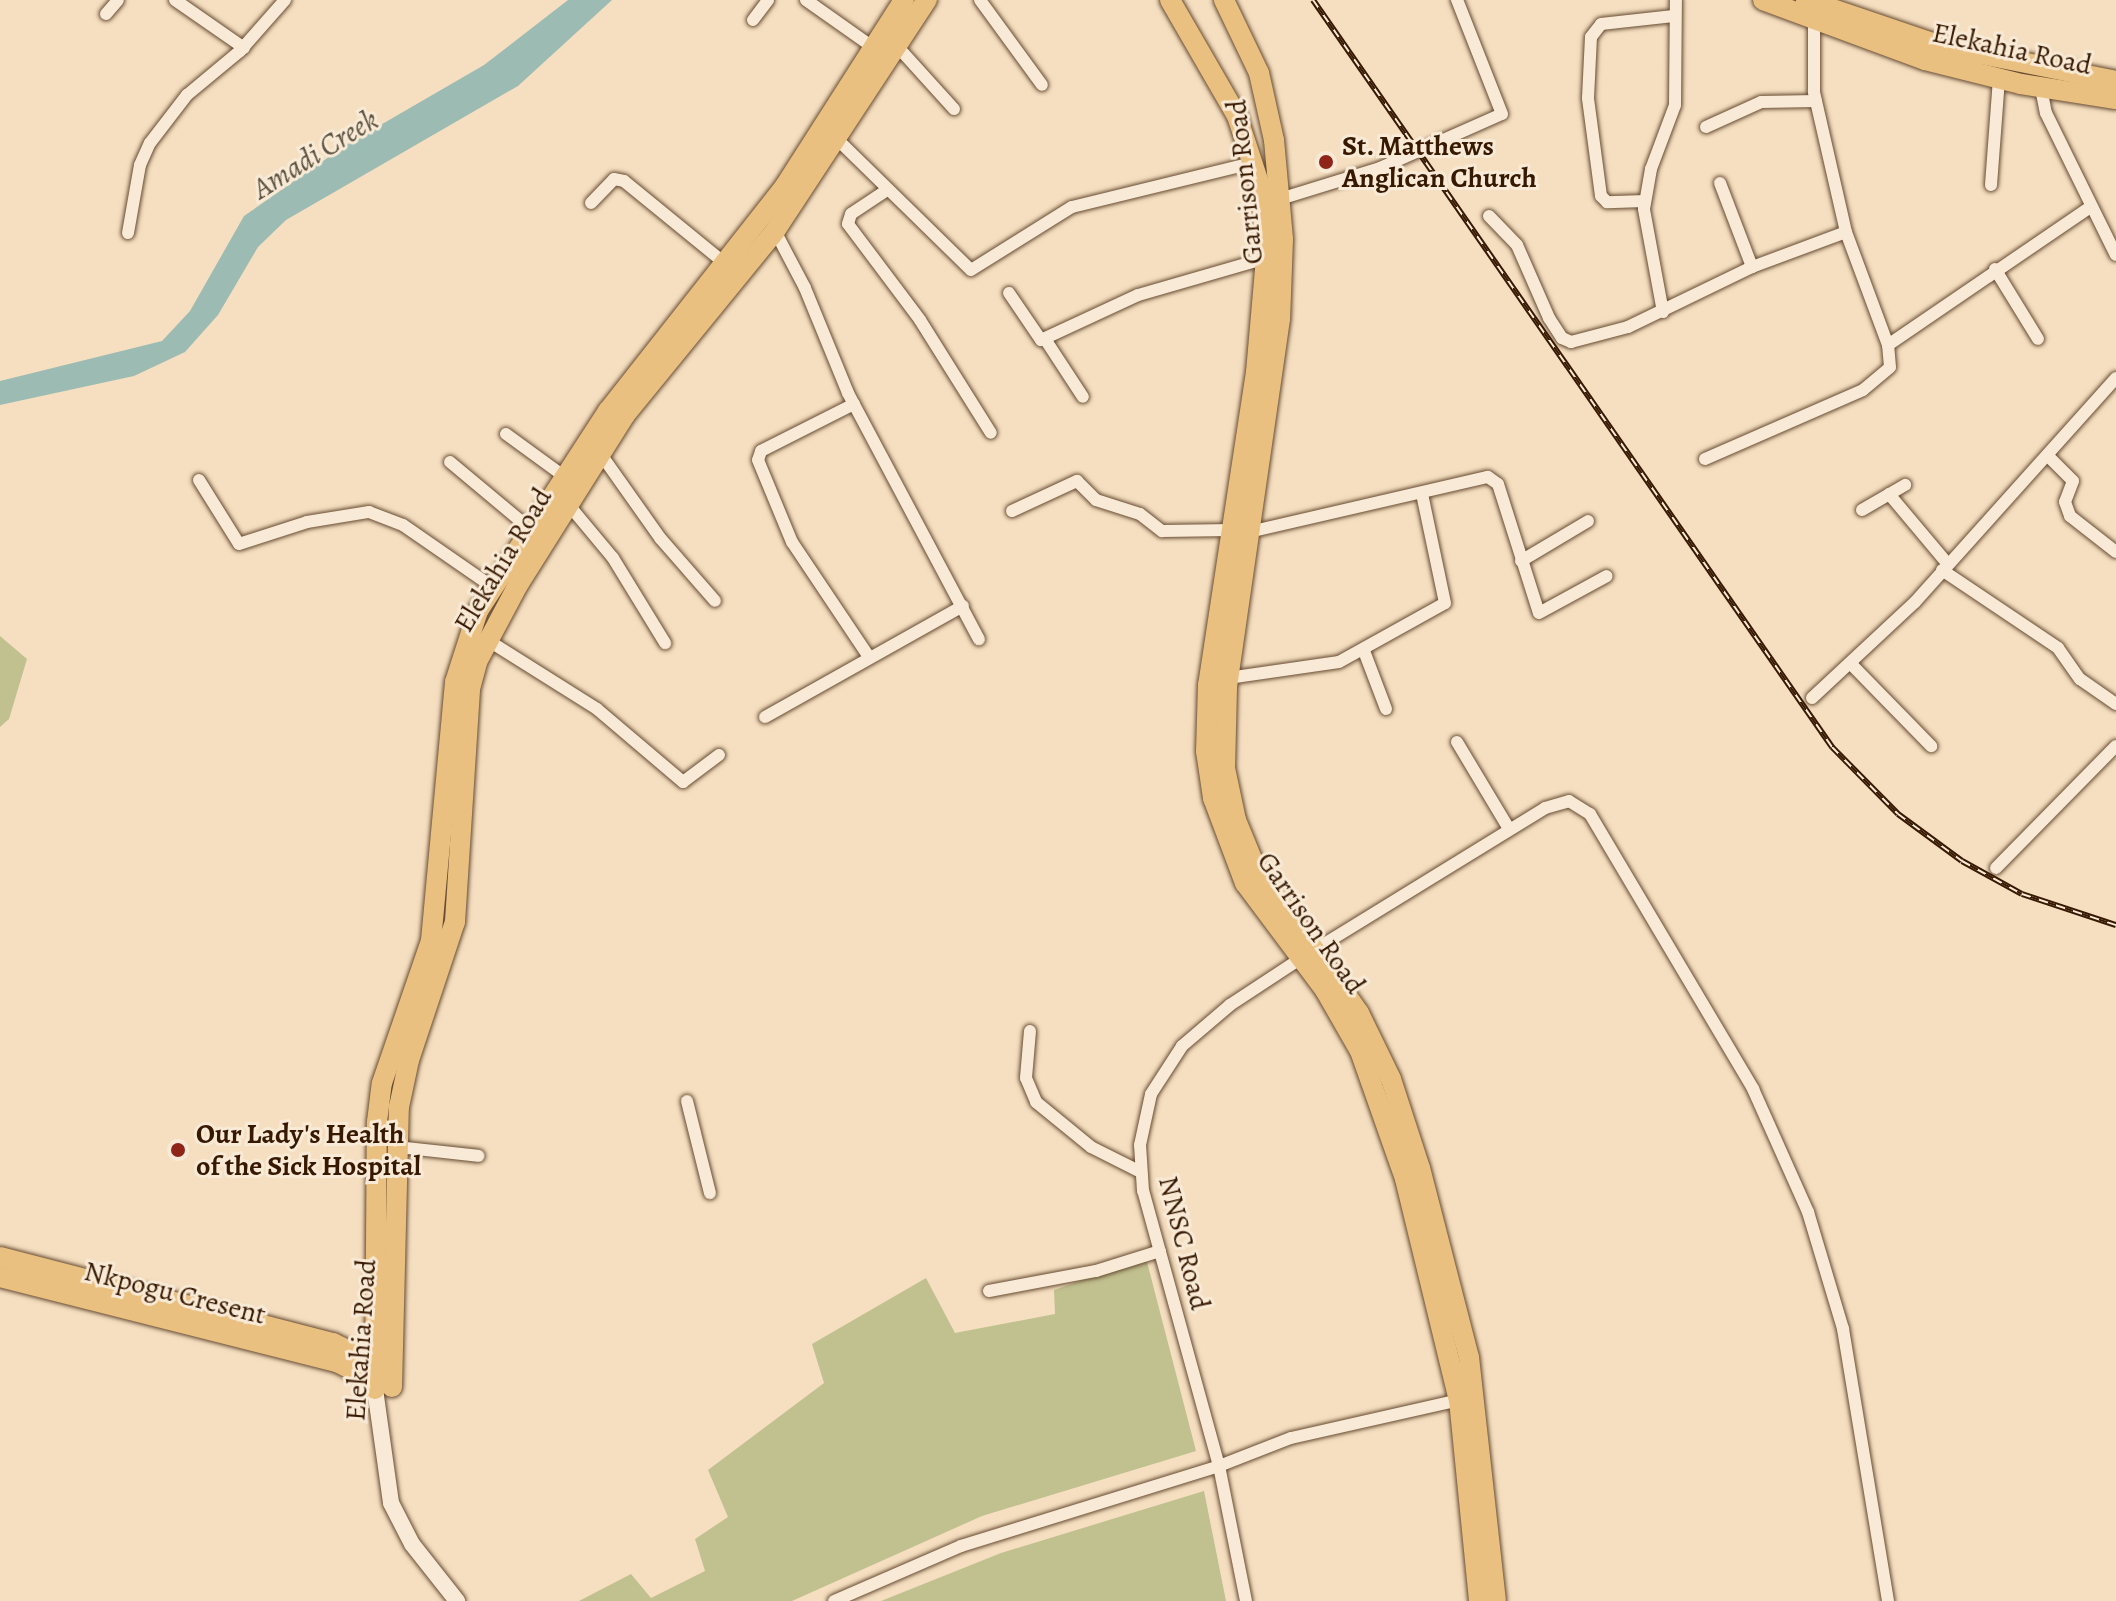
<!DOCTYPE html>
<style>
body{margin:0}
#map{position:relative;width:2116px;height:1601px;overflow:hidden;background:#f5dfc0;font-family:Alegreya,serif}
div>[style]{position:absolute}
.green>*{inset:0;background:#c1c08f}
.water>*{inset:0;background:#9cbcb3}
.roads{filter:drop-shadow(0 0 2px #664a31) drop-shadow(0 0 2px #664a31)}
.minor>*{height:12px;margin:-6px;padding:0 6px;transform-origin:6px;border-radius:6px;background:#f8ead6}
.tertiary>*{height:16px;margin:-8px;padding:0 8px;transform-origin:8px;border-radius:8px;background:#f8ead6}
.primary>*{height:20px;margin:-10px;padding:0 10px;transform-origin:10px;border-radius:10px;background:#eac080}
.rail>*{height:6px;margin-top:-3px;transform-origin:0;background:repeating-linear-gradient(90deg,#f8ead6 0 9px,#371801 0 18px);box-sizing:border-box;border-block:2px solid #371801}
.dots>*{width:22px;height:22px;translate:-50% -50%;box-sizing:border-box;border:4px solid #f8ead6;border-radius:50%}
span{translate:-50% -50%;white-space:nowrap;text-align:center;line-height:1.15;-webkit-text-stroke:6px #f8ead6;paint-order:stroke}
.street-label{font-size:28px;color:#371801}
.poi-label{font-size:28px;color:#371801;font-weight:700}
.left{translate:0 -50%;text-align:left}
.water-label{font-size:30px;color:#5a513f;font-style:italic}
</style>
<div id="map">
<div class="green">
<div style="clip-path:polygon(0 636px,27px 659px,9px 719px,0 727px)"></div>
<div style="clip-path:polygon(1146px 1258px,1196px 1451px,982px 1516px,792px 1601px,579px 1601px,631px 1574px,651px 1598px,705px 1571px,695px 1539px,728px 1517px,708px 1470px,824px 1383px,812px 1344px,926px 1278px,955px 1333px,1055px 1314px,1054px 1290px)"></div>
<div style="clip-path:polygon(1204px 1491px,1226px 1601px,881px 1601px,1001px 1553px)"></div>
</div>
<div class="water">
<div style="clip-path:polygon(568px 0,612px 0,518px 86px,286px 220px,258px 247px,218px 315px,185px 352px,134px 376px,0 405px,0 381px,162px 341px,190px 311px,244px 216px,346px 145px,484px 65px)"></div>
</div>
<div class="roads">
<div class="minor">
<div style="left:175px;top:0;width:84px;rotate:34.8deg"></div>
<div style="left:806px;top:0;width:83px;rotate:35.2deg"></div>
<div style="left:980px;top:0;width:105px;rotate:53.9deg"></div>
<div style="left:106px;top:14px;width:18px;rotate:-49deg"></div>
<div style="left:753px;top:20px;width:25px;rotate:-53deg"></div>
<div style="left:897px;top:46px;width:85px;rotate:47.9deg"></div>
<div style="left:2041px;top:88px;width:25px;rotate:79deg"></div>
<div style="left:2046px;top:113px;width:158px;rotate:63.8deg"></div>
<div style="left:1706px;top:127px;width:60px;rotate:-24.4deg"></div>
<div style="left:1761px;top:102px;width:55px;rotate:-1deg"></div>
<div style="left:837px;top:139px;width:187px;rotate:44.4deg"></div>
<div style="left:971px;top:270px;width:119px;rotate:-32deg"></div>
<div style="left:1072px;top:207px;width:185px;rotate:-13.7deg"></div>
<div style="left:1720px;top:183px;width:90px;rotate:69.1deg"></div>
<div style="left:1991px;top:185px;width:106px;rotate:-85.7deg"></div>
<div style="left:887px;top:190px;width:43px;rotate:146.3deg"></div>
<div style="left:851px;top:214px;width:10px;rotate:107deg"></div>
<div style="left:848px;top:224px;width:120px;rotate:53.1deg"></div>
<div style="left:920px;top:320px;width:133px;rotate:57.9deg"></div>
<div style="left:1280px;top:199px;width:105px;rotate:-17.2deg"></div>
<div style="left:1380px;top:168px;width:133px;rotate:-23.9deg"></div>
<div style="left:1502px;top:114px;width:123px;rotate:-111.5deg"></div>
<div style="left:1645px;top:201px;width:38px;rotate:178deg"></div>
<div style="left:1607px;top:202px;width:8px;rotate:-135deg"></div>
<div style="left:1601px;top:196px;width:99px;rotate:-97.6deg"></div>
<div style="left:1588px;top:98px;width:61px;rotate:-87.2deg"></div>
<div style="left:1591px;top:37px;width:16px;rotate:-52deg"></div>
<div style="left:1601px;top:24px;width:73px;rotate:-6.3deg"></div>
<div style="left:591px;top:203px;width:33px;rotate:-46deg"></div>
<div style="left:614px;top:179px;width:10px;rotate:11deg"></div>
<div style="left:624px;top:181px;width:133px;rotate:39.2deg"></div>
<div style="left:1489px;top:216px;width:40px;rotate:46deg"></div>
<div style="left:1517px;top:245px;width:80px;rotate:66.3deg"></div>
<div style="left:1549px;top:318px;width:24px;rotate:57deg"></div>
<div style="left:1562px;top:338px;width:10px;rotate:24deg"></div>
<div style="left:1571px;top:342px;width:59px;rotate:-14.7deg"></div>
<div style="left:1628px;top:327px;width:138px;rotate:-25.8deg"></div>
<div style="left:1752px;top:267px;width:100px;rotate:-20.4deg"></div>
<div style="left:775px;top:231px;width:64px;rotate:62.2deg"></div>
<div style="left:805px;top:288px;width:113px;rotate:67.7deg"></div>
<div style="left:848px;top:393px;width:279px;rotate:62deg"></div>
<div style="left:128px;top:233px;width:69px;rotate:-80deg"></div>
<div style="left:140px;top:165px;width:24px;rotate:-66deg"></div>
<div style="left:150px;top:143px;width:61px;rotate:-52.4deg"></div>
<div style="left:187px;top:95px;width:69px;rotate:-39.7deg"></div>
<div style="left:240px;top:51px;width:68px;rotate:-48.6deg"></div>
<div style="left:1995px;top:269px;width:82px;rotate:58.4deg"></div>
<div style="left:1009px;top:293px;width:57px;rotate:55.8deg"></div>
<div style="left:1041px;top:340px;width:107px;rotate:-24.9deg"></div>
<div style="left:1138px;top:295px;width:133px;rotate:-16.1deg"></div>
<div style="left:1663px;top:312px;width:105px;rotate:-100.5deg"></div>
<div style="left:1644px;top:209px;width:41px;rotate:-80.1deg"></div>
<div style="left:1651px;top:169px;width:68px;rotate:-69.4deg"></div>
<div style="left:1675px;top:105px;width:105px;rotate:-89.5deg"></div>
<div style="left:1045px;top:339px;width:69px;rotate:56.8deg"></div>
<div style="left:1888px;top:345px;width:245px;rotate:-34.3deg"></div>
<div style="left:854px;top:404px;width:104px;rotate:153.2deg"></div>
<div style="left:761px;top:451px;width:9px;rotate:108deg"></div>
<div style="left:758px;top:460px;width:89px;rotate:67.5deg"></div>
<div style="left:792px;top:542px;width:138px;rotate:56.2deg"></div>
<div style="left:506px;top:434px;width:73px;rotate:36.1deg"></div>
<div style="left:600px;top:453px;width:105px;rotate:54.7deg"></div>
<div style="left:661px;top:539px;width:82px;rotate:48.9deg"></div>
<div style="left:2048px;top:456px;width:35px;rotate:45deg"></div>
<div style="left:2073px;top:481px;width:22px;rotate:111deg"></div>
<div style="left:2065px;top:502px;width:15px;rotate:70deg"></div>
<div style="left:2070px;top:516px;width:58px;rotate:38deg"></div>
<div style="left:1705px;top:459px;width:172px;rotate:-23.6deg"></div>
<div style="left:1863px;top:390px;width:35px;rotate:-40deg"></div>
<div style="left:1890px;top:367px;width:22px;rotate:-95deg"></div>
<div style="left:1888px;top:345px;width:121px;rotate:-110.4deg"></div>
<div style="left:1846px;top:232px;width:144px;rotate:-102.9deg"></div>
<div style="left:1814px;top:92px;width:70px;rotate:-90deg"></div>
<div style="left:450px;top:462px;width:104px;rotate:39.9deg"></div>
<div style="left:199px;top:480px;width:75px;rotate:58deg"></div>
<div style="left:239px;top:544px;width:71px;rotate:-17.9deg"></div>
<div style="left:307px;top:522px;width:63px;rotate:-9.2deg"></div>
<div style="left:369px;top:512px;width:36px;rotate:21deg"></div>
<div style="left:403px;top:525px;width:107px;rotate:34.7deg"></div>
<div style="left:1889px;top:494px;width:90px;rotate:50deg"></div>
<div style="left:568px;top:504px;width:70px;rotate:50.2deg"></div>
<div style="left:613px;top:558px;width:100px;rotate:58.5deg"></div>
<div style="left:1862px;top:510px;width:50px;rotate:-30.2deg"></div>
<div style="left:1012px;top:511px;width:72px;rotate:-24.8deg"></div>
<div style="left:1077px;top:481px;width:27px;rotate:45deg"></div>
<div style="left:1096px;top:500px;width:46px;rotate:17.7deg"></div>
<div style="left:1140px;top:514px;width:28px;rotate:38deg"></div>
<div style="left:1162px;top:531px;width:70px;rotate:-0.8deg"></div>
<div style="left:1249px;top:532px;width:245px;rotate:-13deg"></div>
<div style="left:1488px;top:477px;width:12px;rotate:35deg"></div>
<div style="left:1498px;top:484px;width:135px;rotate:72.4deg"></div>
<div style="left:1539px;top:613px;width:77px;rotate:-28.6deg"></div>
<div style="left:1521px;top:561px;width:78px;rotate:-30.8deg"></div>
<div style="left:1942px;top:570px;width:140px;rotate:33.9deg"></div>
<div style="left:2058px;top:648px;width:38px;rotate:55deg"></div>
<div style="left:2080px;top:679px;width:44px;rotate:34.8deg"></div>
<div style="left:486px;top:639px;width:131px;rotate:32.2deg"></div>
<div style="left:597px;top:709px;width:113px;rotate:40.3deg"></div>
<div style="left:683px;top:782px;width:45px;rotate:-36.9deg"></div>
<div style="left:1364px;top:651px;width:62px;rotate:69.2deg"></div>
<div style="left:1851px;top:664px;width:115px;rotate:45.7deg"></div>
<div style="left:1228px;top:678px;width:112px;rotate:-8.2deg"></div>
<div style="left:1339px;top:662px;width:121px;rotate:-29.1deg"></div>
<div style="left:1445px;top:603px;width:111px;rotate:-101.9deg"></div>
<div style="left:1812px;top:698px;width:141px;rotate:-43deg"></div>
<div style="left:1915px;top:602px;width:301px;rotate:-48.1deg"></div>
<div style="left:765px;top:717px;width:227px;rotate:-29.3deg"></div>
<div style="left:1457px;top:742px;width:101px;rotate:59.1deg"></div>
<div style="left:1996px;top:868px;width:171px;rotate:-45.5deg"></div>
<div style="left:1316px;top:949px;width:269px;rotate:-31.6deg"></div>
<div style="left:1545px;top:808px;width:25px;rotate:-16deg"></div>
<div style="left:1569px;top:801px;width:25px;rotate:32deg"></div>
<div style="left:1590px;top:814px;width:320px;rotate:59.3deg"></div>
<div style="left:1753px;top:1089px;width:135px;rotate:65.9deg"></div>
<div style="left:1808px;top:1212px;width:122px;rotate:73.3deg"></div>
<div style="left:1843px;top:1329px;width:276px;rotate:80.6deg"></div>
<div style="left:1030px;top:1031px;width:47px;rotate:94.9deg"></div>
<div style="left:1026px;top:1078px;width:26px;rotate:67deg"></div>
<div style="left:1036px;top:1102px;width:71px;rotate:39.3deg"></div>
<div style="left:1091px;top:1147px;width:56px;rotate:26.6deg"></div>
<div style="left:687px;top:1101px;width:95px;rotate:76deg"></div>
<div style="left:398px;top:1147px;width:81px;rotate:6.3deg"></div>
<div style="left:989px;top:1291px;width:109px;rotate:-10.6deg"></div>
<div style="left:1096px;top:1271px;width:67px;rotate:-17.4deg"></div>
<div style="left:834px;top:1601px;width:138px;rotate:-23.4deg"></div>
<div style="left:961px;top:1546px;width:270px;rotate:-17.2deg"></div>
<div style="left:1219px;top:1466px;width:77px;rotate:-21.3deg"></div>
<div style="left:1291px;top:1438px;width:172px;rotate:-12.7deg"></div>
<div style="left:1246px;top:1601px;width:138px;rotate:-101.3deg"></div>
<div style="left:1219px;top:1466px;width:285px;rotate:-105.4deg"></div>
<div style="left:1143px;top:1191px;width:46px;rotate:-93.7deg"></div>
<div style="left:1140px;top:1145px;width:52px;rotate:-77.8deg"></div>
<div style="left:1151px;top:1094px;width:57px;rotate:-57.1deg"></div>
<div style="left:1182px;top:1046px;width:63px;rotate:-40.5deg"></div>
<div style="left:1230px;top:1005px;width:84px;rotate:-33.3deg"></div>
</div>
<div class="tertiary">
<div style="left:375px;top:1389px;width:115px;rotate:82deg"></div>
<div style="left:391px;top:1503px;width:46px;rotate:62.9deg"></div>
<div style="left:412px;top:1544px;width:73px;rotate:51.7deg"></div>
</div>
<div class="primary">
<div style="left:1170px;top:0;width:134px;rotate:60deg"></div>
<div style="left:1237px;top:116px;width:77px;rotate:71.8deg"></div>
<div style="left:1261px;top:189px;width:69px;rotate:85.9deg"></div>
<div style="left:1266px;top:258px;width:114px;rotate:95deg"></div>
<div style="left:1256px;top:372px;width:317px;rotate:98.7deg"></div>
<div style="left:1208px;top:685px;width:66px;rotate:91.7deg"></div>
<div style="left:1206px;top:751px;width:48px;rotate:81.5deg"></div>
<div style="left:1213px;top:798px;width:91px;rotate:69.4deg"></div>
<div style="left:1245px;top:883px;width:134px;rotate:53.2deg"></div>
<div style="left:1325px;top:990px;width:70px;rotate:60.2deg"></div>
<div style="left:1360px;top:1051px;width:136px;rotate:70.6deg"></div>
<div style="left:1405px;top:1179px;width:228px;rotate:76.3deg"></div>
<div style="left:1459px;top:1400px;width:202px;rotate:84.3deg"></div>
<div style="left:1224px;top:0;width:81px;rotate:64.4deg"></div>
<div style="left:1259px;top:73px;width:69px;rotate:77.4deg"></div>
<div style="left:1274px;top:140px;width:99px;rotate:84.8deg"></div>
<div style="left:1283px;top:239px;width:80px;rotate:92.1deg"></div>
<div style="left:1280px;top:319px;width:372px;rotate:98.2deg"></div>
<div style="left:1227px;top:687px;width:81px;rotate:91.4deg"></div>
<div style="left:1225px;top:768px;width:53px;rotate:78.1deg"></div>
<div style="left:1236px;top:820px;width:50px;rotate:67.6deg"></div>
<div style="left:1255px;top:866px;width:180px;rotate:54.7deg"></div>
<div style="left:1359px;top:1013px;width:73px;rotate:64.1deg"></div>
<div style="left:1391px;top:1079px;width:94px;rotate:72deg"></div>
<div style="left:1420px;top:1168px;width:195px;rotate:75.5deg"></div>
<div style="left:1469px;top:1357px;width:245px;rotate:83.7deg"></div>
<div style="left:1763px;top:0;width:173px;rotate:20.3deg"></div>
<div style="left:1925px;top:60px;width:99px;rotate:14deg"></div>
<div style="left:2021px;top:84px;width:96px;rotate:9deg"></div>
<div style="left:1806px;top:0;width:143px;rotate:18.8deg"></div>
<div style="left:1941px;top:46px;width:178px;rotate:11.3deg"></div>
<div style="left:0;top:1257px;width:344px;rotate:14.5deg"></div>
<div style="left:333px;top:1343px;width:53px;rotate:25.6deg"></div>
<div style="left:0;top:1277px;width:348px;rotate:14.2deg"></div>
<div style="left:337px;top:1362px;width:31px;rotate:27deg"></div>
<div style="left:365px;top:1376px;width:16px;rotate:52deg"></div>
<div style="left:392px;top:1387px;width:280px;rotate:-88.6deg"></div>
<div style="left:399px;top:1107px;width:48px;rotate:-78deg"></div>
<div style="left:409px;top:1060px;width:145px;rotate:-71.6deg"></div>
<div style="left:455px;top:922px;width:233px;rotate:-86.3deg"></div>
<div style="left:470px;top:689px;width:28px;rotate:-75deg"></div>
<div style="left:477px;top:662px;width:87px;rotate:-62deg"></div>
<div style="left:518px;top:585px;width:201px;rotate:-57.8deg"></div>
<div style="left:625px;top:415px;width:237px;rotate:-50.8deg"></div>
<div style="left:775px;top:231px;width:277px;rotate:-56.7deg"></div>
<div style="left:375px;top:1389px;width:267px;rotate:-89.6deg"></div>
<div style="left:377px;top:1122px;width:39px;rotate:-83deg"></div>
<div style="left:382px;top:1083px;width:150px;rotate:-71deg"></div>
<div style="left:431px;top:941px;width:260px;rotate:-84.7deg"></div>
<div style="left:455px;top:682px;width:75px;rotate:-72.1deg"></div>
<div style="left:478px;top:611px;width:239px;rotate:-57deg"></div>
<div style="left:608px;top:411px;width:286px;rotate:-51.8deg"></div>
<div style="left:785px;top:186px;width:221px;rotate:-57.4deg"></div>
</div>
</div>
<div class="rail">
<div style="left:1313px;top:0;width:910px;rotate:55.21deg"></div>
<div style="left:1832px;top:747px;width:94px;rotate:45.4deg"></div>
<div style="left:1898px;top:814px;width:79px;rotate:36.3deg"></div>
<div style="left:1962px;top:861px;width:68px;rotate:28.8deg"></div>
<div style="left:2022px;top:894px;width:99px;rotate:18.3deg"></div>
</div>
<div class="dots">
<div style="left:1326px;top:162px;background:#8f2418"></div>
<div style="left:178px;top:1150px;background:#8f2418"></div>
</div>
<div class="street-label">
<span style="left:2012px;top:49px;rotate:12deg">Elekahia Road</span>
<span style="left:1245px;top:182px;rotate:-96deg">Garrison Road</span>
<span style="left:503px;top:560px;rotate:-59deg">Elekahia Road</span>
<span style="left:1311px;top:923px;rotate:55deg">Garrison Road</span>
<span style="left:1184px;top:1243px;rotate:76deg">NNSC Road</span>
<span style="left:175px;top:1293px;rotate:14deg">Nkpogu Cresent</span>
<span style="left:361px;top:1340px;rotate:-86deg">Elekahia Road</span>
</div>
<div class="poi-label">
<span class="left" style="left:1342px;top:162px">St. Matthews<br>Anglican Church</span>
<span class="left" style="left:196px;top:1150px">Our Lady's Health<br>of the Sick Hospital</span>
</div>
<div class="water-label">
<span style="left:315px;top:154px;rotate:-32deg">Amadi Creek</span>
</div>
</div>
